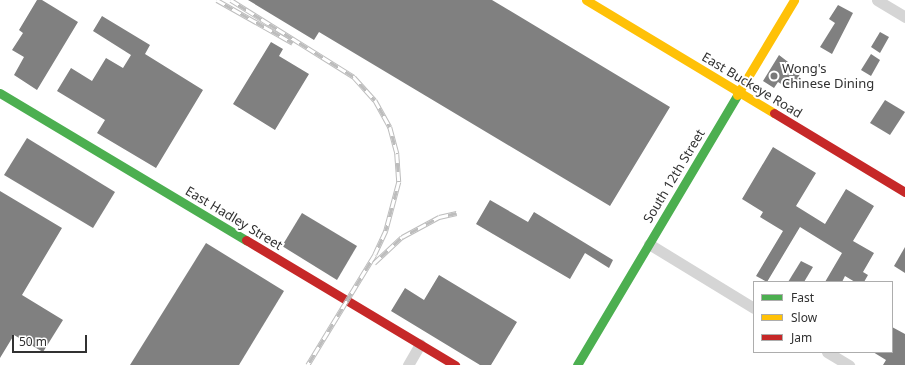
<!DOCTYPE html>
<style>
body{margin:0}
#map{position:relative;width:905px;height:365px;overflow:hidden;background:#fff;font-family:"Noto Sans",sans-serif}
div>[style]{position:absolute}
.building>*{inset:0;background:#808080}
.street>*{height:11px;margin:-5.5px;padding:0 5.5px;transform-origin:5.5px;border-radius:5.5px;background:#d5d5d5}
.fast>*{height:9px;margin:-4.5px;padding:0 4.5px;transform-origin:4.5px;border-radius:4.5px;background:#4caf50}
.slow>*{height:9px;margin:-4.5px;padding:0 4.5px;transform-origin:4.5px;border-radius:4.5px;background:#ffc107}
.jam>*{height:9px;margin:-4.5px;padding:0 4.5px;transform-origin:4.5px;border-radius:4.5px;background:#c62828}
.rail>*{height:4.5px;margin-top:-2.25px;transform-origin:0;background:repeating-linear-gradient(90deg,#fff 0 9px,#bdbdbd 0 18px);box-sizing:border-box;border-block:1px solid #bdbdbd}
.dots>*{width:11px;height:11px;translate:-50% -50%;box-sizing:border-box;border:2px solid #fff;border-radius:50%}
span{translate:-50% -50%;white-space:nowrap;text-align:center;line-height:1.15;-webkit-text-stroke:4px #fff;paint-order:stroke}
.poi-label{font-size:13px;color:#313131}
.left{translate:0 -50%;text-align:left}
.street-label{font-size:13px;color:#313131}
.legend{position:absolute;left:753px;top:281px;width:140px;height:72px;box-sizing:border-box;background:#fff;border:1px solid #adadad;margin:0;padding:5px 7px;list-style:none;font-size:12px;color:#313131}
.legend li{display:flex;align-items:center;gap:8px;height:20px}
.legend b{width:20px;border:1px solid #adadad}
.scale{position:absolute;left:12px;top:335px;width:75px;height:18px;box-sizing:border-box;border:2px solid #313131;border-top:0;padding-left:5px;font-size:12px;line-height:14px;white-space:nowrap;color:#313131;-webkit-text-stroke:3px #fff;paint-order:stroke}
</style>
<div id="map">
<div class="building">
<div style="clip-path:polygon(37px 0,42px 0,78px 22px,37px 90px,14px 75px,24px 57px,12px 50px,23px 33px,19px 30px)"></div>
<div style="clip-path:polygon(248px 0,492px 0,670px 107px,610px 206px,319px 32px,314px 40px)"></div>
<div style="clip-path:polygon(838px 5px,853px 13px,832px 54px,820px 47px,835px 23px,829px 19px)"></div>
<div style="clip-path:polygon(102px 16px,150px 45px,145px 54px,203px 90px,156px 168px,97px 133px,105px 120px,57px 91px,71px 68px,92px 81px,106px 58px,123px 68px,131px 55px,93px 31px)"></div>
<div style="clip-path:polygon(880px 32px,889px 37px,880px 53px,871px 47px)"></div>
<div style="clip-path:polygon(271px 42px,283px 49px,279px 56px,309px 74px,275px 130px,233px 104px)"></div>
<div style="clip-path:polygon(871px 54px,880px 60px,871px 76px,861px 70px)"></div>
<div style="clip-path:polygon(779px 55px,801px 72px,799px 76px,801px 82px,796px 89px,791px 86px,789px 89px,778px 82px,774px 88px,763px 81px)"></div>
<div style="clip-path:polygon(885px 100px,905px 112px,890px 135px,870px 123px)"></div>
<div style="clip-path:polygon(27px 138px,115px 192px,93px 228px,4px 175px)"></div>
<div style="clip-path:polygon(773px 147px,816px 173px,796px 206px,825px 224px,846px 189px,874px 206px,853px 241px,874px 253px,863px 272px,868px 275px,864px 282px,855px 282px,845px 276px,842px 282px,825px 282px,842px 253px,800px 227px,767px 282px,756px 276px,783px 231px,760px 217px,763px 212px,742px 199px)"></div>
<div style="clip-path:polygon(0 191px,62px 228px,22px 295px,63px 320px,43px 352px,14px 335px,0 358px)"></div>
<div style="clip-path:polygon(490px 200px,528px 222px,534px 212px,613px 260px,609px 268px,585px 253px,570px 279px,476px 224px)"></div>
<div style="clip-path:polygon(302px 213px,357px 246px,337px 280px,282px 246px)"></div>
<div style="clip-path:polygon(206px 243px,284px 291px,239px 365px,130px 365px)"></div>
<div style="clip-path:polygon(905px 247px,905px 273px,894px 266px)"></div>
<div style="clip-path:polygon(801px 261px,813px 267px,804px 282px,788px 282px)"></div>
<div style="clip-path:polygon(439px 275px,517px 322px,491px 365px,480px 365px,391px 311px,405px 288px,424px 300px)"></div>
<div style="clip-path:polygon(892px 327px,905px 334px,905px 365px,883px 365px,886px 360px,873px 352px,892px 352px)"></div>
</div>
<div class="street">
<div style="left:877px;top:0;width:33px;rotate:31deg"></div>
<div style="left:649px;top:244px;width:123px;rotate:31.4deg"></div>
<div style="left:827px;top:352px;width:26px;rotate:31deg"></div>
<div style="left:408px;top:365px;width:24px;rotate:-60deg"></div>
</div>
<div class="fast">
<div style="left:0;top:93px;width:287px;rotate:30.9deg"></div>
<div style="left:577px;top:365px;width:314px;rotate:-59.3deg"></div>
</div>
<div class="slow">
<div style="left:586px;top:0;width:219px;rotate:31deg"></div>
<div style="left:737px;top:95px;width:111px;rotate:-59deg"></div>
</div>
<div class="jam">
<div style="left:774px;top:113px;width:153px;rotate:31.1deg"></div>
<div style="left:246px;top:240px;width:244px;rotate:30.9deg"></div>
</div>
<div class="rail">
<div style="left:217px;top:0;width:87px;rotate:29.5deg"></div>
<div style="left:231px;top:0;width:145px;rotate:32deg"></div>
<div style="left:354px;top:77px;width:31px;rotate:48deg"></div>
<div style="left:375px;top:100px;width:31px;rotate:61deg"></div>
<div style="left:390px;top:127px;width:28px;rotate:75deg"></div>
<div style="left:397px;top:154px;width:28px;rotate:86deg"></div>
<div style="left:399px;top:182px;width:51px;rotate:104.9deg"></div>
<div style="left:386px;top:231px;width:26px;rotate:115deg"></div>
<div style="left:375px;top:255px;width:129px;rotate:121.3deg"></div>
<div style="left:374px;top:263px;width:38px;rotate:-43deg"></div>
<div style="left:402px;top:237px;width:42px;rotate:-28.4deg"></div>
<div style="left:439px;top:217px;width:18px;rotate:-13deg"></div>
</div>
<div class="dots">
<div style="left:774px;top:76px;background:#797979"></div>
</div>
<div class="poi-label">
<span class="left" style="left:782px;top:76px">Wong's<br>Chinese Dining</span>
</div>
<div class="street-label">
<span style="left:752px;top:85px;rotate:31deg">East Buckeye Road</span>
<span style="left:674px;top:176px;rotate:-59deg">South 12th Street</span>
<span style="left:234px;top:218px;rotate:31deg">East Hadley Street</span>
</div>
<ul class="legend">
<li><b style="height:5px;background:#4caf50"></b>Fast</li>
<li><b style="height:5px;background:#ffc107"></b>Slow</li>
<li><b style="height:5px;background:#c62828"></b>Jam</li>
</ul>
<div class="scale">50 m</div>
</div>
